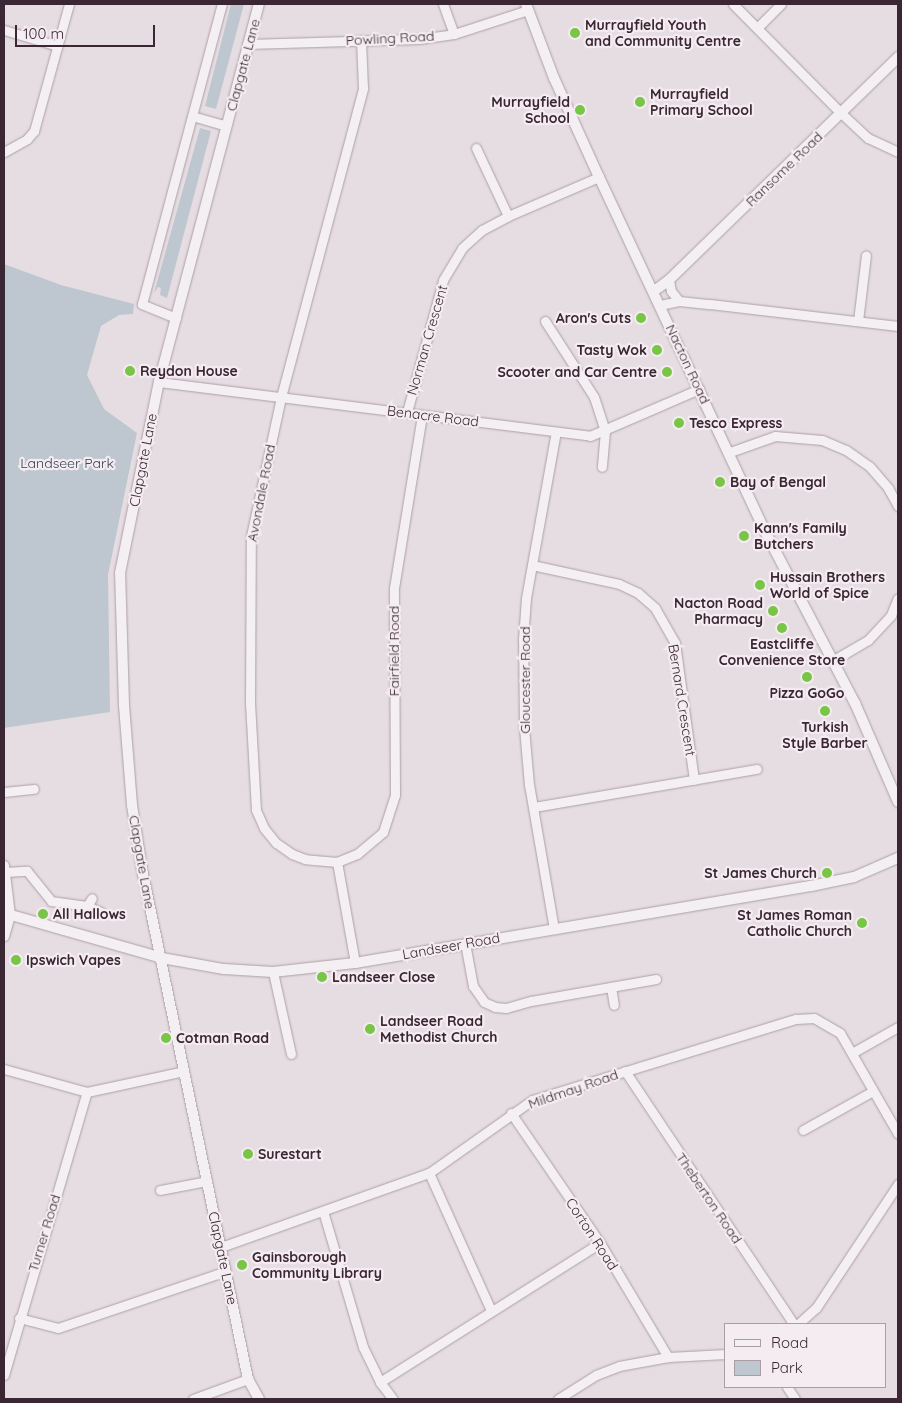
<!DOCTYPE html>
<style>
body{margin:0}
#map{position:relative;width:902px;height:1403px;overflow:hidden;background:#e6dde2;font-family:Quicksand,sans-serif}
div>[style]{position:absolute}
.green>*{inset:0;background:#bec7cf}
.roads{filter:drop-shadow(0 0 1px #ac9fa6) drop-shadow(0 0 1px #ac9fa6)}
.minor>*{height:9px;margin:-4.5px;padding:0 4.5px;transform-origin:4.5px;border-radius:4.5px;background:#f4eff2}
.tertiary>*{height:10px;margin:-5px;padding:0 5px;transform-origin:5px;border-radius:5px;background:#f4eff2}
.dots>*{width:14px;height:14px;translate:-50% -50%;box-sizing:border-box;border:2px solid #f4ecf1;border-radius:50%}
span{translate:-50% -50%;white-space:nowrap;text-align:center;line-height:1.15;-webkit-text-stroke:4.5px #f4ecf1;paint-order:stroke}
.poi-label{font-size:14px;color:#3b2733;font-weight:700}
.left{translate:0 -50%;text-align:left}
.right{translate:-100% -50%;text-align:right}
.street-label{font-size:14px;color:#3b2733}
.park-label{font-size:14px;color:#354356}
.frame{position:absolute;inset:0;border:5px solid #3b2733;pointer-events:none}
.legend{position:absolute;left:724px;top:1323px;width:162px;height:65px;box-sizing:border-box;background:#f4ecf1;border:1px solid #aa9da5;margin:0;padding:6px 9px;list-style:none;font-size:15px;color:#3b2733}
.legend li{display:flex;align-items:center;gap:10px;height:25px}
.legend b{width:25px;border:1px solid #aa9da5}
.scale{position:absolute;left:15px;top:25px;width:140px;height:22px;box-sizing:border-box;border:2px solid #3b2733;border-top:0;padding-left:6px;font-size:15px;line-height:18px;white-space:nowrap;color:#3b2733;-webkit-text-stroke:4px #f4ecf1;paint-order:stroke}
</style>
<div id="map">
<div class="green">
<div style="clip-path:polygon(231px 4px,244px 4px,216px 109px,205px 106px)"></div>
<div style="clip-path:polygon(200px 128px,211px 131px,167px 298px,160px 295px,161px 288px,158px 287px,154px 293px)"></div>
<div style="clip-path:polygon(4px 264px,61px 285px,134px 304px,133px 314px,119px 315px,101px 326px,87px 375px,104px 409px,137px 433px,108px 575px,110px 712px,4px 728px)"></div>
</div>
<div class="roads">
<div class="minor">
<div style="left:443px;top:4px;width:32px;rotate:70deg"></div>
<div style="left:733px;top:4px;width:153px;rotate:45.3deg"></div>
<div style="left:841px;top:113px;width:37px;rotate:43deg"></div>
<div style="left:868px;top:138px;width:33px;rotate:25deg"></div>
<div style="left:759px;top:26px;width:31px;rotate:-45deg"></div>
<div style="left:4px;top:30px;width:56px;rotate:16.5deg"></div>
<div style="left:247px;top:44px;width:172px;rotate:-1.7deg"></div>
<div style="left:419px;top:39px;width:35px;rotate:-8deg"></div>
<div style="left:454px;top:34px;width:78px;rotate:-18deg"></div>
<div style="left:192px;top:116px;width:35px;rotate:16deg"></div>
<div style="left:476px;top:148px;width:75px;rotate:64.8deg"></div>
<div style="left:4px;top:152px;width:26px;rotate:-29deg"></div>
<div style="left:27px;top:139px;width:11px;rotate:-49deg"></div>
<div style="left:34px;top:131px;width:132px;rotate:-74.6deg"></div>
<div style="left:669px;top:280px;width:11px;rotate:80deg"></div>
<div style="left:671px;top:291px;width:13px;rotate:51deg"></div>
<div style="left:660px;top:305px;width:19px;rotate:-12deg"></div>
<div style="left:679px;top:301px;width:31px;rotate:6deg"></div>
<div style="left:710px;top:304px;width:189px;rotate:6.7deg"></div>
<div style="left:176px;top:318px;width:37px;rotate:-158deg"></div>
<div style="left:142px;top:304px;width:310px;rotate:-75.1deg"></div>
<div style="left:545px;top:321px;width:90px;rotate:57.2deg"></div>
<div style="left:594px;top:397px;width:36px;rotate:72deg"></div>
<div style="left:605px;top:431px;width:36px;rotate:95deg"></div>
<div style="left:858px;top:321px;width:66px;rotate:-83.1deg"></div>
<div style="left:159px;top:382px;width:434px;rotate:7.1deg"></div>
<div style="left:590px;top:436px;width:119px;rotate:-23.3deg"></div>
<div style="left:407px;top:412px;width:137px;rotate:-74.7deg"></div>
<div style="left:443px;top:280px;width:37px;rotate:-59deg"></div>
<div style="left:462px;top:248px;width:27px;rotate:-42deg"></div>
<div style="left:482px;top:230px;width:30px;rotate:-28deg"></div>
<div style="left:508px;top:216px;width:99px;rotate:-23.2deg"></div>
<div style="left:730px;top:452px;width:48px;rotate:-19.6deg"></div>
<div style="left:775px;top:436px;width:47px;rotate:4.9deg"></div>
<div style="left:822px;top:440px;width:26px;rotate:23deg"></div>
<div style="left:846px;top:450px;width:29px;rotate:35deg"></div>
<div style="left:870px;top:467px;width:28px;rotate:49deg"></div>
<div style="left:888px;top:488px;width:21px;rotate:61deg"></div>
<div style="left:532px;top:565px;width:89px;rotate:12.3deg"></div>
<div style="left:619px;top:584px;width:21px;rotate:25deg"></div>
<div style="left:638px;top:593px;width:23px;rotate:41deg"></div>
<div style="left:655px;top:608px;width:40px;rotate:60.3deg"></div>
<div style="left:675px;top:643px;width:138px;rotate:82.1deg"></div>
<div style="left:832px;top:661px;width:42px;rotate:-30.3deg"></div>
<div style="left:868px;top:640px;width:34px;rotate:-47deg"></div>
<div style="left:891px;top:615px;width:18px;rotate:-68deg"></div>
<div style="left:4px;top:792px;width:30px;rotate:-6deg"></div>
<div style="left:534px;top:807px;width:226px;rotate:-9.7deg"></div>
<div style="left:337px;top:862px;width:22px;rotate:-22deg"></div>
<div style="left:357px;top:854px;width:34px;rotate:-40deg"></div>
<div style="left:383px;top:832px;width:39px;rotate:-72deg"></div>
<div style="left:395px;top:795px;width:207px;rotate:-90.3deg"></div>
<div style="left:394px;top:588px;width:175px;rotate:-80.8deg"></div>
<div style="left:4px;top:865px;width:50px;rotate:83.2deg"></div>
<div style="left:10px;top:915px;width:22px;rotate:106deg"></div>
<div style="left:5px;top:872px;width:22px;rotate:-3deg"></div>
<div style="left:27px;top:871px;width:38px;rotate:51deg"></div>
<div style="left:51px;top:901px;width:36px;rotate:8deg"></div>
<div style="left:87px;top:906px;width:9px;rotate:-58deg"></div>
<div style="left:87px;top:906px;width:15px;rotate:23deg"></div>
<div style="left:554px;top:929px;width:146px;rotate:-99.8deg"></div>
<div style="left:529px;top:785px;width:57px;rotate:-95deg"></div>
<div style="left:524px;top:728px;width:89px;rotate:-90.6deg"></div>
<div style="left:523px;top:639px;width:41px;rotate:-85.8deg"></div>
<div style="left:526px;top:598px;width:169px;rotate:-79.8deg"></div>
<div style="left:465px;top:943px;width:44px;rotate:79.5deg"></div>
<div style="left:473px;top:986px;width:19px;rotate:55deg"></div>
<div style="left:484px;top:1002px;width:12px;rotate:24deg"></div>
<div style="left:495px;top:1007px;width:11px;rotate:5deg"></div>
<div style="left:506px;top:1008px;width:26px;rotate:-16deg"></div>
<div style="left:531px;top:1001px;width:127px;rotate:-10deg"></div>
<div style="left:355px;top:963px;width:103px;rotate:-100.1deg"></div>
<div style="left:337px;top:862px;width:32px;rotate:-175deg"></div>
<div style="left:305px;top:859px;width:14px;rotate:-159deg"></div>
<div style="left:292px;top:854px;width:19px;rotate:-145deg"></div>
<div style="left:276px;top:843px;width:19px;rotate:-129deg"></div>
<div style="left:264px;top:828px;width:20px;rotate:-114deg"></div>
<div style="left:256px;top:810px;width:107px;rotate:-93.2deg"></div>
<div style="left:250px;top:703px;width:167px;rotate:-89.7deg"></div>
<div style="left:251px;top:536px;width:142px;rotate:-77.8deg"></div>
<div style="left:281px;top:397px;width:320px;rotate:-75.1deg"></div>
<div style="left:363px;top:88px;width:48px;rotate:-92.4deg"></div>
<div style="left:273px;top:972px;width:84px;rotate:77.6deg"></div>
<div style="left:611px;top:987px;width:18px;rotate:81deg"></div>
<div style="left:852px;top:1053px;width:53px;rotate:-29.5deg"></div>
<div style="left:4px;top:1069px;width:86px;rotate:15.5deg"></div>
<div style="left:87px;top:1092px;width:99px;rotate:-12.2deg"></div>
<div style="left:625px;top:1071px;width:304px;rotate:56.3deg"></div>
<div style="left:511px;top:1113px;width:158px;rotate:55.6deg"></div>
<div style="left:600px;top:1243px;width:133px;rotate:59.2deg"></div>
<div style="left:803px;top:1130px;width:80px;rotate:-29.1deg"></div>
<div style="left:429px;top:1173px;width:150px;rotate:65.7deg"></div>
<div style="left:160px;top:1190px;width:48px;rotate:-10.8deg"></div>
<div style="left:323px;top:1211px;width:142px;rotate:73.6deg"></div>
<div style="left:363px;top:1347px;width:39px;rotate:64deg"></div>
<div style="left:380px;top:1382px;width:21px;rotate:53deg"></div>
<div style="left:221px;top:1247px;width:221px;rotate:-19.6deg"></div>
<div style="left:429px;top:1173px;width:126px;rotate:-35.3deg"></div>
<div style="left:532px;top:1100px;width:276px;rotate:-17.1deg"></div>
<div style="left:796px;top:1019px;width:18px;rotate:-3deg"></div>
<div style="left:814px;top:1018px;width:30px;rotate:30deg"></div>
<div style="left:840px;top:1033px;width:116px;rotate:60.1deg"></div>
<div style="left:19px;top:1318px;width:40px;rotate:14.4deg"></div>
<div style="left:58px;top:1328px;width:177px;rotate:-18.7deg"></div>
<div style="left:798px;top:1324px;width:24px;rotate:-42deg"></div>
<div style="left:816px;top:1308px;width:149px;rotate:-56.5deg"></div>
<div style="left:4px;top:1375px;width:295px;rotate:-73.7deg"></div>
<div style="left:380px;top:1382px;width:260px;rotate:-32.3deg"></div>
<div style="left:787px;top:1387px;width:14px;rotate:56deg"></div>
<div style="left:193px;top:1399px;width:59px;rotate:-20deg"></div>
<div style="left:558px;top:1399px;width:45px;rotate:-32.3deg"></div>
<div style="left:596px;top:1375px;width:25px;rotate:-21deg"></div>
<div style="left:619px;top:1366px;width:50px;rotate:-10.4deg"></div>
<div style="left:668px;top:1357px;width:58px;rotate:-3deg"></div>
</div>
<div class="tertiary">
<div style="left:526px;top:4px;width:79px;rotate:69.3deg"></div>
<div style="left:554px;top:78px;width:109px;rotate:65.6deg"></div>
<div style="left:599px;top:177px;width:395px;rotate:64.9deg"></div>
<div style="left:767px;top:535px;width:190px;rotate:62.4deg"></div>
<div style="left:855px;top:703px;width:108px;rotate:66.5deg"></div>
<div style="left:654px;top:291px;width:19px;rotate:-36deg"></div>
<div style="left:669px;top:280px;width:320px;rotate:-44.2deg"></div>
<div style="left:4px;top:913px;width:164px;rotate:15.9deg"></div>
<div style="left:162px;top:958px;width:63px;rotate:10.1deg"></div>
<div style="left:224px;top:969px;width:49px;rotate:3.5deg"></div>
<div style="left:273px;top:972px;width:82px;rotate:-6.3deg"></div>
<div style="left:355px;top:963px;width:462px;rotate:-9.6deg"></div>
<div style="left:811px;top:886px;width:44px;rotate:-11.8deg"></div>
<div style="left:854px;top:877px;width:48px;rotate:-23.4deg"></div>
<div style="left:259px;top:1399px;width:23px;rotate:-119deg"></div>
<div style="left:248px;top:1379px;width:521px;rotate:-101.74deg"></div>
<div style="left:142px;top:869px;width:65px;rotate:-98.9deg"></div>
<div style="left:132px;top:805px;width:100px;rotate:-94.6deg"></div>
<div style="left:124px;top:705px;width:132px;rotate:-91.7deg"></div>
<div style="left:120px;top:573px;width:195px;rotate:-78.5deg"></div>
<div style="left:159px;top:382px;width:391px;rotate:-75.2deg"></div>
</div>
</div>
<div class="dots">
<div style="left:575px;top:33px;background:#78c547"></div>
<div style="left:640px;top:102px;background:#78c547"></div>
<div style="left:580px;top:110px;background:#78c547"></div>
<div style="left:641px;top:318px;background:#78c547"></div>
<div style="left:657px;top:350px;background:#78c547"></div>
<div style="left:130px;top:371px;background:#78c547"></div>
<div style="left:667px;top:372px;background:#78c547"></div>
<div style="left:679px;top:423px;background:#78c547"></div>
<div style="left:720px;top:482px;background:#78c547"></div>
<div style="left:744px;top:536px;background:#78c547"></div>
<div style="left:760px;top:585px;background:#78c547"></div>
<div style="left:773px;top:611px;background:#78c547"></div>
<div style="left:782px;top:628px;background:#78c547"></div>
<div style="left:807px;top:677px;background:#78c547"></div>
<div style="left:825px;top:711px;background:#78c547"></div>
<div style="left:827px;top:873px;background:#78c547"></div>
<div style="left:43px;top:914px;background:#78c547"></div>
<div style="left:862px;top:923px;background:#78c547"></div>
<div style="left:16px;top:960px;background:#78c547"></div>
<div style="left:322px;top:977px;background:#78c547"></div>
<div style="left:370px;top:1029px;background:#78c547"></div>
<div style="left:166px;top:1038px;background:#78c547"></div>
<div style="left:248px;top:1154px;background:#78c547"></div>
<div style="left:242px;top:1265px;background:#78c547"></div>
</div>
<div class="poi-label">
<span class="left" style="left:585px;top:33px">Murrayfield Youth<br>and Community Centre</span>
<span class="left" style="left:650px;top:102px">Murrayfield<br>Primary School</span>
<span class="right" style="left:570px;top:110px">Murrayfield<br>School</span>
<span class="right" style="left:631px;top:318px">Aron's Cuts</span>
<span class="right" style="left:647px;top:350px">Tasty Wok</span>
<span class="left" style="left:140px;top:371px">Reydon House</span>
<span class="right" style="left:657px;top:372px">Scooter and Car Centre</span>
<span class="left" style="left:689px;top:423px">Tesco Express</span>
<span class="left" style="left:730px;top:482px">Bay of Bengal</span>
<span class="left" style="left:754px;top:536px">Kann's Family<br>Butchers</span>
<span class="left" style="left:770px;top:585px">Hussain Brothers<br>World of Spice</span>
<span class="right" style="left:763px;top:611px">Nacton Road<br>Pharmacy</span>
<span style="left:782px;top:652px">Eastcliffe<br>Convenience Store</span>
<span style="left:807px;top:693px">Pizza GoGo</span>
<span style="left:825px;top:735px">Turkish<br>Style Barber</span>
<span class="right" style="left:817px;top:873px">St James Church</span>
<span class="left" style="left:53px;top:914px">All Hallows</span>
<span class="right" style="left:852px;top:923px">St James Roman<br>Catholic Church</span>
<span class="left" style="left:26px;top:960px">Ipswich Vapes</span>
<span class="left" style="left:332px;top:977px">Landseer Close</span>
<span class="left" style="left:380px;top:1029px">Landseer Road<br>Methodist Church</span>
<span class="left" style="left:176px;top:1038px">Cotman Road</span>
<span class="left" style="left:258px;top:1154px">Surestart</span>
<span class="left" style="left:252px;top:1265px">Gainsborough<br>Community Library</span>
</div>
<div class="street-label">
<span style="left:390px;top:38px;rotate:-3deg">Powling Road</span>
<span style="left:243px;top:65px;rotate:-75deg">Clapgate Lane</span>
<span style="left:784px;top:169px;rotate:-44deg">Ransome Road</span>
<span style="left:427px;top:340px;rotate:-74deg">Norman Crescent</span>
<span style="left:688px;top:364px;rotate:65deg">Nacton Road</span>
<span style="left:433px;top:416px;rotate:7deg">Benacre Road</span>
<span style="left:143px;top:460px;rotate:-79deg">Clapgate Lane</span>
<span style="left:261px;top:493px;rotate:-79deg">Avondale Road</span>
<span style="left:394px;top:651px;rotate:-90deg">Fairfield Road</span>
<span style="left:525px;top:680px;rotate:-90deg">Gloucester Road</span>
<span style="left:682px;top:700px;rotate:81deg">Bernard Crescent</span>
<span style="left:142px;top:862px;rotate:80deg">Clapgate Lane</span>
<span style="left:451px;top:946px;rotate:-10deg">Landseer Road</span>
<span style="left:573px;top:1089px;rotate:-19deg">Mildmay Road</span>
<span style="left:709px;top:1198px;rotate:56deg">Theberton Road</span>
<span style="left:44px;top:1233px;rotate:-73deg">Turner Road</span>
<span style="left:592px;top:1234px;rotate:57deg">Corton Road</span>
<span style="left:223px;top:1258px;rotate:78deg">Clapgate Lane</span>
</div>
<div class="park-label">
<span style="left:67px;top:463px">Landseer Park</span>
</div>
<div class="frame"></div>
<ul class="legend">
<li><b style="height:6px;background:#f4eff2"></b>Road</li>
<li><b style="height:14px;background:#bec7cf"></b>Park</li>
</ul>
<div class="scale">100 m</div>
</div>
